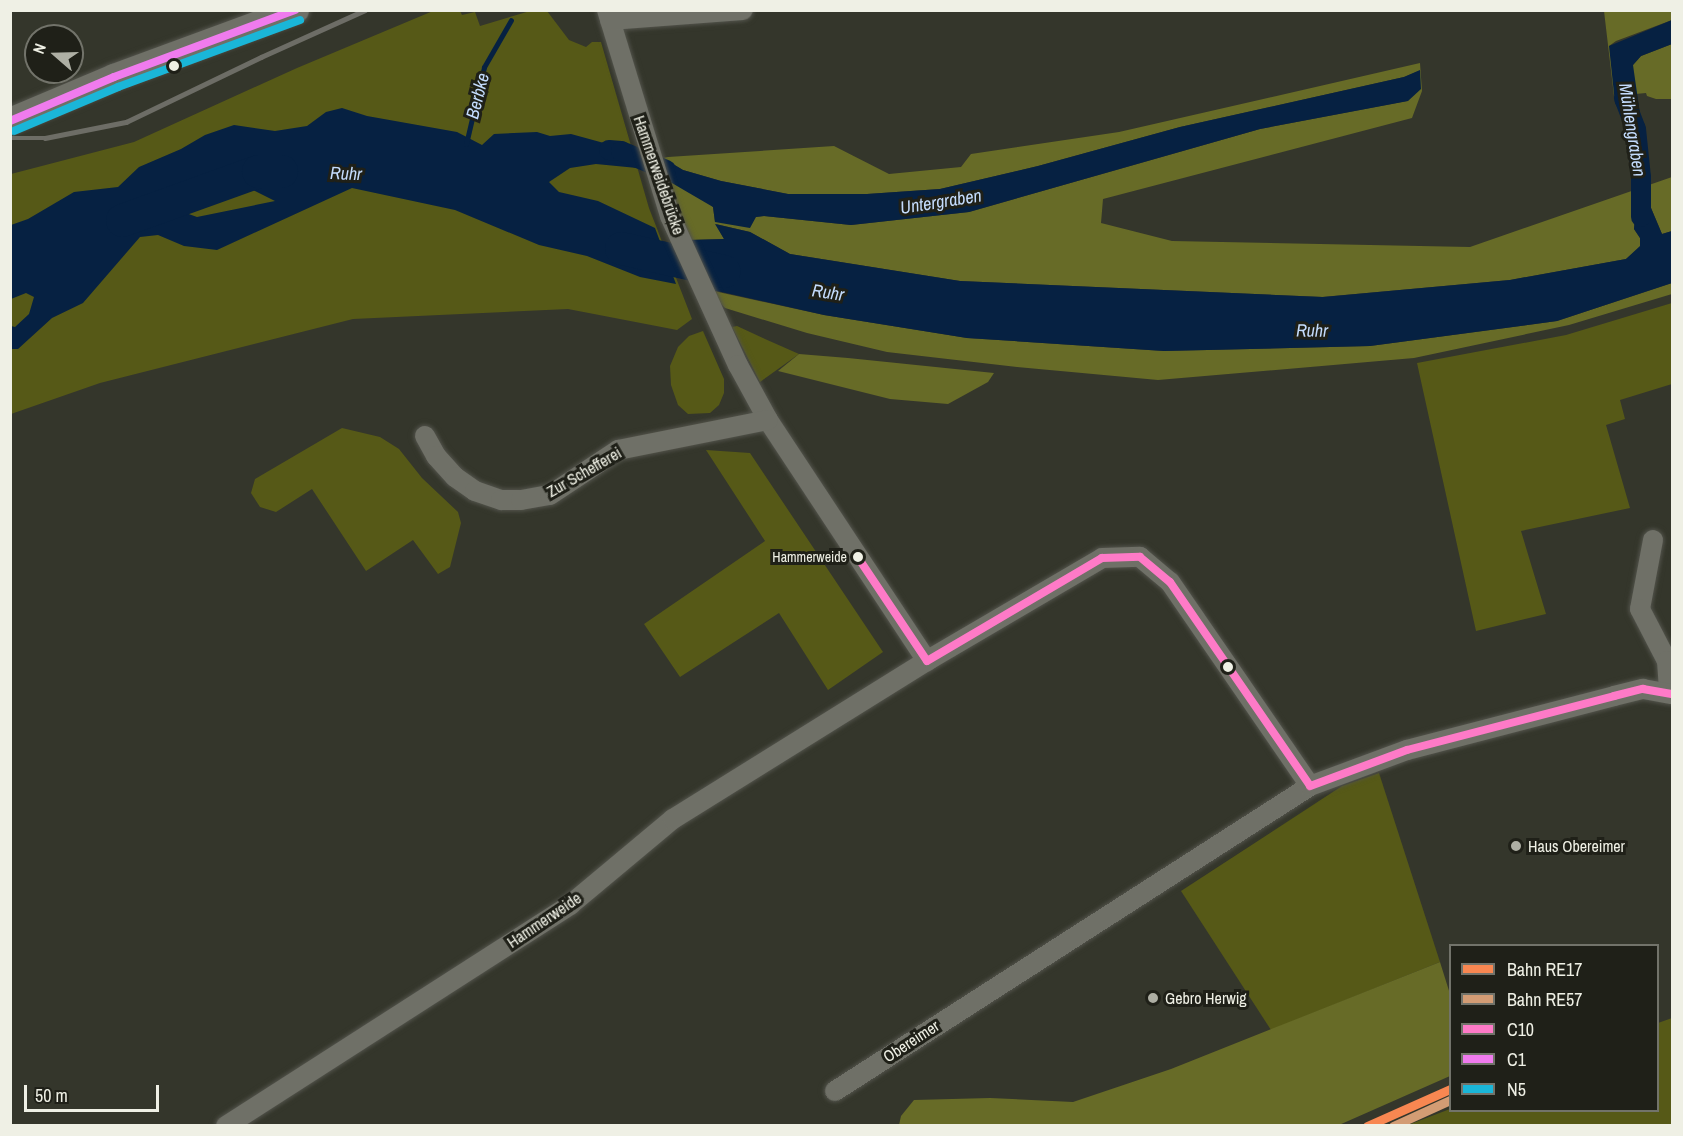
<!DOCTYPE html>
<meta charset="utf-8">
<style>
body{margin:0}
#map{position:relative;width:1683px;height:1136px;overflow:hidden;background:#34362b;font-family:"Archivo Narrow",sans-serif}
div>[style]{position:absolute}
.green>*{inset:0;background:#565917}
.forest>*{inset:0;background:#676b27}
.water>*{inset:0;background:#062142}
.stream>*{height:5px;margin:-2.5px;padding:0 2.5px;transform-origin:2.5px;border-radius:2.5px;background:#062142}
.canal>*{height:20px;margin:-10px;padding:0 10px;transform-origin:10px;border-radius:10px;background:#062142}
.river>*{height:33px;margin:-16.5px;padding:0 16.5px;transform-origin:16.5px;border-radius:16.5px;background:#062142}
.roads{filter:drop-shadow(0 0 2px #52534b) drop-shadow(0 0 2px #52534b)}
.minor>*{height:20px;margin:-10px;padding:0 10px;transform-origin:10px;border-radius:10px;background:#6f7067}
.tertiary>*{height:26px;margin:-13px;padding:0 13px;transform-origin:13px;border-radius:13px;background:#6f7067}
.rail>*{height:4.5px;margin:-2.25px;padding:0 2.25px;transform-origin:2.25px;border-radius:2.25px;background:#6d6d66}
.bus-1>*{height:8px;margin:-4px;padding:0 4px;transform-origin:4px;border-radius:4px;background:#fe7ac7}
.bus-2>*{height:8px;margin:-4px;padding:0 4px;transform-origin:4px;border-radius:4px;background:#f07bee}
.bus-3>*{height:8px;margin:-4px;padding:0 4px;transform-origin:4px;border-radius:4px;background:#1ab6d8}
.rail-1>*{height:9px;margin:-4.5px;padding:0 4.5px;transform-origin:4.5px;border-radius:4.5px;background:#f88751}
.rail-2>*{height:9px;margin:-4.5px;padding:0 4.5px;transform-origin:4.5px;border-radius:4.5px;background:#d39c74}
.dots>*{width:16px;height:16px;translate:-50% -50%;box-sizing:border-box;border:3px solid #1f2018;border-radius:50%}
span{translate:-50% -50%;white-space:nowrap;text-align:center;line-height:1.15;-webkit-text-stroke:6px #1f2018;paint-order:stroke}
.bus-label{font-size:14px;color:#eff0e5}
.right{translate:-100% -50%;text-align:right}
.street-label{font-size:16px;color:#eff0e5}
.poi-label{font-size:16px;color:#eff0e5}
.left{translate:0 -50%;text-align:left}
.water-label{font-size:18px;color:#c4dcfd;font-style:italic}
.frame{position:absolute;inset:0;border:12px solid #eff0e5;pointer-events:none}
.legend{position:absolute;left:1449px;top:944px;width:210px;height:168px;box-sizing:border-box;background:#1f2018;border:2px solid #72736a;margin:0;padding:8px 10px;list-style:none;font-size:18px;color:#eff0e5}
.legend li{display:flex;align-items:center;gap:12px;height:30px}
.legend b{width:30px;border:2px solid #72736a}
.north{position:absolute;left:24px;top:24px;width:60px;height:60px;box-sizing:border-box;background:#1f2018;border:2px solid #72736a;border-radius:50%;rotate:290deg;font-size:16px;font-weight:700;line-height:24px;text-align:center;color:#eff0e5}
.north::after{content:'';display:block;margin:auto;width:21px;height:27px;background:#aeafa4;clip-path:polygon(50% 0,100% 100%,50% 72%,0 100%)}
.scale{position:absolute;left:24px;top:1085px;width:135px;height:27px;box-sizing:border-box;border:3px solid #eff0e5;border-top:0;padding-left:8px;font-size:18px;line-height:21px;white-space:nowrap;color:#eff0e5;-webkit-text-stroke:4px #1f2018;paint-order:stroke}
</style>
<div id="map">
<div class="green">
<div style="clip-path:polygon(433px 11px,460px 11px,462px 15px,475px 12px,480px 26px,530px 11px,547px 11px,569px 40px,586px 47px,592px 42px,601px 42px,649px 208px,692px 319px,677px 330px,568px 309px,353px 319px,100px 383px,11px 414px,11px 174px,134px 142px,297px 68px)"></div>
<div style="clip-path:polygon(1672px 303px,1672px 384px,1620px 400px,1625px 419px,1606px 425px,1630px 508px,1521px 531px,1546px 614px,1476px 631px,1417px 363px,1566px 335px)"></div>
<div style="clip-path:polygon(737px 326px,765px 339px,799px 354px,760px 382px,732px 327px)"></div>
<div style="clip-path:polygon(703px 331px,724px 379px,724px 393px,719px 405px,710px 413px,688px 414px,678px 405px,671px 385px,670px 366px,678px 347px,689px 336px)"></div>
<div style="clip-path:polygon(342px 428px,380px 437px,399px 449px,422px 478px,458px 512px,461px 523px,450px 567px,438px 574px,413px 540px,366px 571px,312px 489px,276px 512px,260px 507px,251px 493px,255px 479px)"></div>
<div style="clip-path:polygon(706px 450px,750px 453px,883px 652px,828px 690px,779px 613px,680px 677px,644px 624px,765px 541px)"></div>
<div style="clip-path:polygon(1379px 773px,1440px 962px,1271px 1030px,1181px 891px,1342px 786px)"></div>
<div style="clip-path:polygon(1672px 1018px,1672px 1125px,1408px 1125px,1450px 1109px,1658px 1110px,1658px 1023px)"></div>
</div>
<div class="forest">
<div style="clip-path:polygon(1604px 11px,1672px 11px,1672px 20px,1616px 41px,1609px 46px,1633px 65px,1641px 56px,1672px 44px,1672px 99px,1656px 99px,1647px 96px,1646px 93px,1614px 96px)"></div>
<div style="clip-path:polygon(evenodd,1420px 63px,1422px 91px,1412px 118px,1103px 199px,1101px 223px,1172px 241px,1470px 247px,1672px 177px,1672px 231px,1662px 234px,1643px 189px,1637px 191px,1634px 229px,1640px 238px,1640px 247px,1626px 259px,1510px 280px,1322px 297px,960px 281px,790px 254px,750px 232px,716px 224px,724px 239px,689px 240px,709px 290px,824px 315px,967px 338px,1164px 351px,1370px 346px,1557px 321px,1672px 283px,1672px 294px,1569px 325px,1414px 358px,1158px 380px,1017px 367px,887px 352px,807px 333px,725px 308px,707px 290px,664px 179px,663px 158px,668px 157px,834px 146px,889px 174px,961px 167px,971px 154px,1119px 132px,1420px 63px,1419px 71px,1407px 101px,1260px 129px,969px 212px,851px 225px,764px 216px,715px 222px,713px 207px,663px 158px,683px 170px,721px 181px,788px 194px,867px 194px,940px 189px,1038px 166px,1180px 127px,1404px 77px,1419px 71px)"></div>
<div style="clip-path:polygon(799px 354px,848px 358px,994px 373px,988px 382px,948px 404px,890px 399px,778px 371px)"></div>
<div style="clip-path:polygon(1440px 962px,1450px 994px,1450px 1076px,1339px 1125px,899px 1125px,901px 1116px,914px 1100px,990px 1098px,1073px 1102px,1171px 1069px)"></div>
</div>
<div class="water">
<div style="clip-path:polygon(1672px 20px,1672px 44px,1641px 56px,1633px 65px,1641px 121px,1626px 124px,1615px 103px,1609px 46px)"></div>
<div style="clip-path:polygon(1420px 70px,1421px 89px,1408px 101px,1260px 129px,969px 212px,851px 225px,764px 216px,756px 217px,750px 228px,715px 222px,713px 207px,665px 179px,663px 158px,683px 170px,721px 181px,788px 194px,867px 194px,940px 189px,1038px 166px,1180px 127px,1404px 77px)"></div>
<div style="clip-path:polygon(evenodd,342px 108px,367px 116px,457px 132px,482px 145px,494px 134px,537px 132px,550px 136px,571px 134px,633px 151px,637px 168px,596px 164px,570px 168px,549px 182px,559px 192px,598px 201px,655px 228px,676px 284px,640px 277px,587px 256px,539px 245px,455px 210px,352px 188px,217px 250px,184px 246px,158px 235px,140px 237px,83px 303px,52px 318px,18px 349px,11px 349px,11px 326px,15px 327px,29px 314px,34px 297px,26px 293px,11px 299px,11px 225px,28px 219px,74px 192px,118px 187px,139px 167px,181px 149px,205px 135px,234px 125px,275px 131px,307px 126px,326px 112px,342px 108px,231px 175px,251px 189px,275px 201px,197px 217px,147px 199px,195px 178px,231px 175px)"></div>
<div style="clip-path:polygon(1642px 127px,1647px 177px,1636px 178px,1629px 130px)"></div>
<div style="clip-path:polygon(1643px 189px,1662px 234px,1672px 231px,1672px 283px,1557px 321px,1370px 346px,1164px 351px,967px 338px,824px 315px,708px 289px,689px 240px,724px 239px,715px 224px,750px 232px,790px 254px,960px 281px,1323px 297px,1510px 280px,1626px 259px,1640px 246px,1640px 238px,1634px 229px,1637px 191px)"></div>
</div>
<div class="stream">
<div style="left:466px;top:144px;width:79px;rotate:-76.8deg"></div>
<div style="left:484px;top:67px;width:54px;rotate:-60.1deg"></div>
</div>
<div class="canal">
<div style="left:1624px;top:98px;width:33px;rotate:69deg"></div>
<div style="left:1636px;top:129px;width:48px;rotate:84.1deg"></div>
<div style="left:1641px;top:177px;width:40px;rotate:90deg"></div>
<div style="left:609px;top:150px;width:12px;rotate:5deg"></div>
<div style="left:621px;top:151px;width:49px;rotate:22.9deg"></div>
</div>
<div class="river">
<div style="left:122px;top:220px;width:145px;rotate:-19.8deg"></div>
<div style="left:258px;top:171px;width:23px"></div>
<div style="left:621px;top:248px;width:105px;rotate:12.7deg"></div>
</div>
<div class="roads">
<div class="minor">
<div style="left:607px;top:10px;width:215px;rotate:73deg"></div>
<div style="left:670px;top:216px;width:164px;rotate:65.5deg"></div>
<div style="left:738px;top:365px;width:63px;rotate:61.4deg"></div>
<div style="left:768px;top:420px;width:289px;rotate:56.6deg"></div>
<div style="left:610px;top:20px;width:133px;rotate:-4.3deg"></div>
<div style="left:425px;top:436px;width:23px;rotate:61deg"></div>
<div style="left:436px;top:456px;width:28px;rotate:48deg"></div>
<div style="left:455px;top:477px;width:24px;rotate:35deg"></div>
<div style="left:475px;top:491px;width:28px;rotate:19deg"></div>
<div style="left:501px;top:500px;width:20px"></div>
<div style="left:521px;top:500px;width:29px;rotate:-10deg"></div>
<div style="left:550px;top:495px;width:82px;rotate:-33.5deg"></div>
<div style="left:618px;top:450px;width:153px;rotate:-11.3deg"></div>
<div style="left:1653px;top:540px;width:70px;rotate:100.7deg"></div>
<div style="left:1640px;top:609px;width:59px;rotate:62.6deg"></div>
<div style="left:1667px;top:661px;width:32px;rotate:86deg"></div>
<div style="left:835px;top:1091px;width:564px;rotate:-32.7deg"></div>
<div style="left:1310px;top:786px;width:103px;rotate:-20.4deg"></div>
<div style="left:1407px;top:750px;width:214px;rotate:-14.6deg"></div>
<div style="left:1614px;top:696px;width:30px;rotate:-14deg"></div>
<div style="left:1643px;top:689px;width:29px;rotate:10deg"></div>
<div style="left:226px;top:1126px;width:409px;rotate:-32.7deg"></div>
<div style="left:570px;top:905px;width:134px;rotate:-39.9deg"></div>
<div style="left:673px;top:819px;width:303px;rotate:-31.9deg"></div>
<div style="left:930px;top:659px;width:199px;rotate:-30.4deg"></div>
<div style="left:1102px;top:558px;width:38px;rotate:-2deg"></div>
<div style="left:1140px;top:557px;width:39px;rotate:40deg"></div>
<div style="left:1170px;top:582px;width:247px;rotate:55.5deg"></div>
</div>
<div class="tertiary">
<div style="left:10px;top:121px;width:113px;rotate:-22.9deg"></div>
<div style="left:114px;top:77px;width:194px;rotate:-20.2deg"></div>
</div>
</div>
<div class="rail">
<div style="left:10px;top:138px;width:35px"></div>
<div style="left:45px;top:138px;width:83px;rotate:-11.2deg"></div>
<div style="left:126px;top:122px;width:150px;rotate:-25.7deg"></div>
<div style="left:261px;top:57px;width:114px;rotate:-24.3deg"></div>
</div>
<div class="bus-1">
<div style="left:857px;top:556px;width:126px;rotate:56.3deg"></div>
<div style="left:927px;top:661px;width:203px;rotate:-30.5deg"></div>
<div style="left:1102px;top:558px;width:38px;rotate:-2deg"></div>
<div style="left:1140px;top:557px;width:39px;rotate:40deg"></div>
<div style="left:1170px;top:582px;width:247px;rotate:55.5deg"></div>
<div style="left:1310px;top:786px;width:103px;rotate:-20.4deg"></div>
<div style="left:1407px;top:750px;width:214px;rotate:-14.6deg"></div>
<div style="left:1614px;top:696px;width:30px;rotate:-14deg"></div>
<div style="left:1643px;top:689px;width:29px;rotate:10deg"></div>
</div>
<div class="bus-2">
<div style="left:10px;top:121px;width:113px;rotate:-22.9deg"></div>
<div style="left:114px;top:77px;width:193px;rotate:-20.3deg"></div>
</div>
<div class="bus-3">
<div style="left:14px;top:131px;width:113px;rotate:-22.9deg"></div>
<div style="left:118px;top:87px;width:194px;rotate:-20.2deg"></div>
</div>
<div class="rail-1">
<div style="left:1367px;top:1126px;width:91px;rotate:-24deg"></div>
</div>
<div class="rail-2">
<div style="left:1393px;top:1126px;width:63px;rotate:-24.5deg"></div>
</div>
<div class="dots">
<div style="left:174px;top:66px;background:#eff0e5"></div>
<div style="left:858px;top:557px;background:#eff0e5"></div>
<div style="left:1228px;top:667px;background:#eff0e5"></div>
<div style="left:1516px;top:846px;background:#aeafa4"></div>
<div style="left:1153px;top:998px;background:#aeafa4"></div>
</div>
<div class="bus-label">
<span class="right" style="left:847px;top:557px">Hammerweide</span>
</div>
<div class="street-label">
<span style="left:659px;top:175px;rotate:71deg">Hammerweidebrücke</span>
<span style="left:584px;top:472px;rotate:-30deg">Zur Schefferei</span>
<span style="left:544px;top:920px;rotate:-34deg">Hammerweide</span>
<span style="left:911px;top:1041px;rotate:-33deg">Obereimer</span>
</div>
<div class="poi-label">
<span class="left" style="left:1528px;top:846px">Haus Obereimer</span>
<span class="left" style="left:1165px;top:998px">Gebro Herwig</span>
</div>
<div class="water-label">
<span style="left:478px;top:96px;rotate:-76deg">Berbke</span>
<span style="left:1632px;top:130px;rotate:81deg">Mühlengraben</span>
<span style="left:346px;top:174px;rotate:2deg">Ruhr</span>
<span style="left:941px;top:202px;rotate:-9deg">Untergraben</span>
<span style="left:828px;top:293px;rotate:8deg">Ruhr</span>
<span style="left:1312px;top:331px;rotate:1deg">Ruhr</span>
</div>
<div class="frame"></div>
<ul class="legend">
<li><b style="height:8px;background:#f88751"></b>Bahn RE17</li>
<li><b style="height:8px;background:#d39c74"></b>Bahn RE57</li>
<li><b style="height:8px;background:#fe7ac7"></b>C10</li>
<li><b style="height:8px;background:#f07bee"></b>C1</li>
<li><b style="height:8px;background:#1ab6d8"></b>N5</li>
</ul>
<div class="north">N</div>
<div class="scale">50 m</div>
</div>
